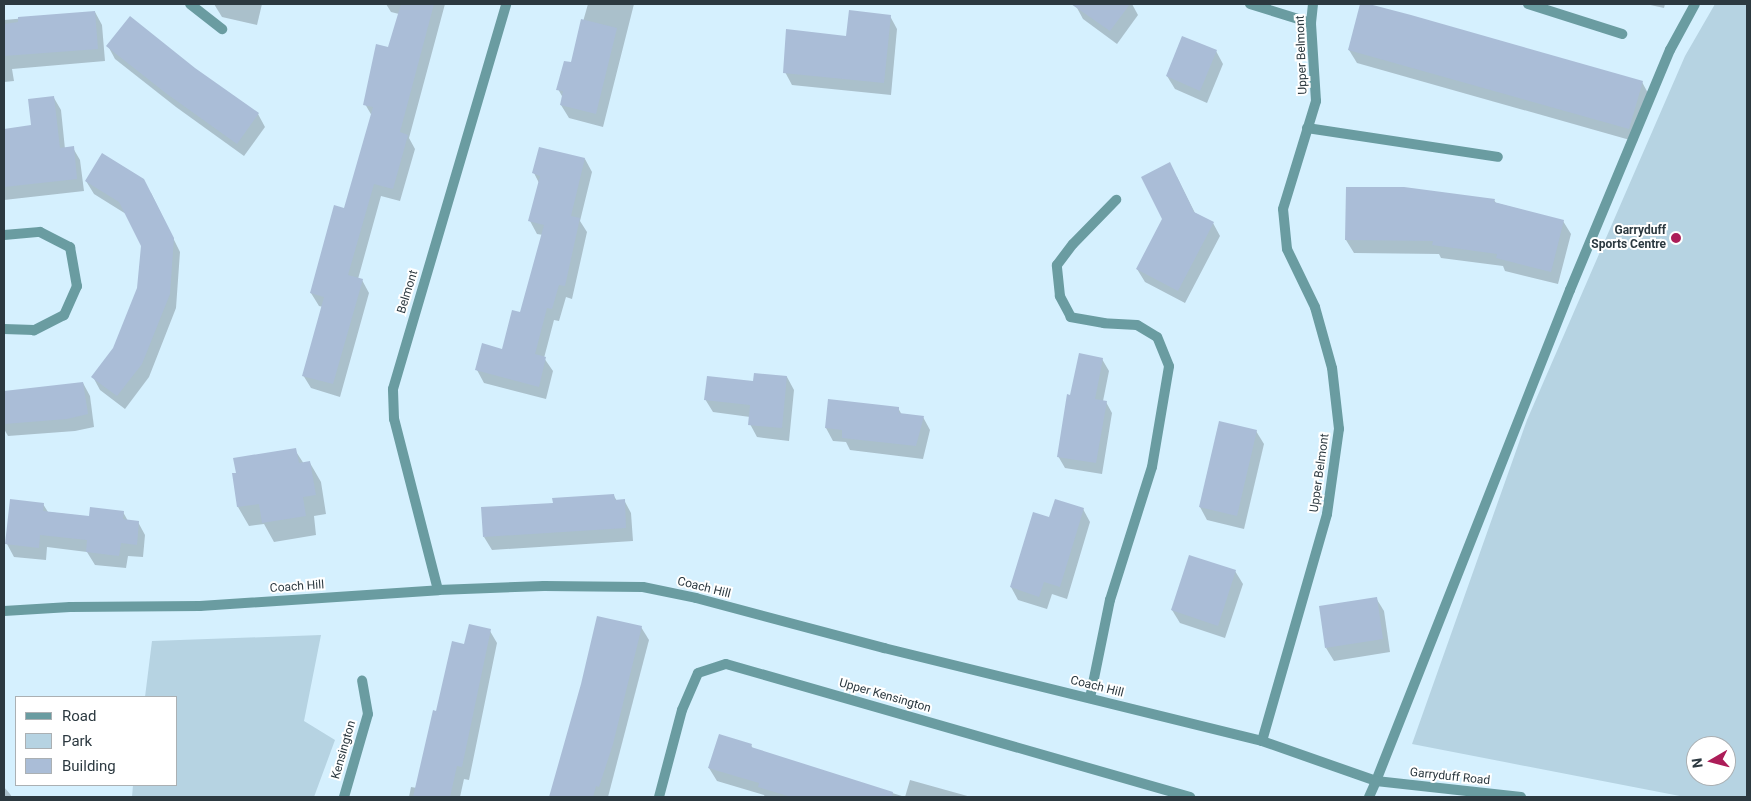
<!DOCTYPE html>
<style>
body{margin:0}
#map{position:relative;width:1751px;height:801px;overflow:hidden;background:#d5f0fe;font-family:Roboto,sans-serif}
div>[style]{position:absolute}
.green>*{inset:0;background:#b6d3e2}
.shadow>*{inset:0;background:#0003}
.building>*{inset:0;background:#aabdd7}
.minor>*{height:10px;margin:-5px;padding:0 5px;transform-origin:5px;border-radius:5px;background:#6a9ca1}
.tertiary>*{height:10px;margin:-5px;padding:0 5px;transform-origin:5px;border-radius:5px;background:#6a9ca1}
.dots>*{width:14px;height:14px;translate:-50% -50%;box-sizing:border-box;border:2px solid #fff;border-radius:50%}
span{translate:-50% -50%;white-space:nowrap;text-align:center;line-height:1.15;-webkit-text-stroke:4px #fff;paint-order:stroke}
.street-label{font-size:12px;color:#2c3940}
.poi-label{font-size:12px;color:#2c3940;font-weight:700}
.right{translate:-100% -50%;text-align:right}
.frame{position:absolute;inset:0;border:5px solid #2c3940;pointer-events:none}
.legend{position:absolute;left:15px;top:696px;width:162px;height:90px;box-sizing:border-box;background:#fff;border:1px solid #abb0b3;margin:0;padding:6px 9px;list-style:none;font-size:15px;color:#2c3940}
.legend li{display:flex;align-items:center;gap:10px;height:25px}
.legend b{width:25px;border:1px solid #abb0b3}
.north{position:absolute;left:1686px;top:736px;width:50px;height:50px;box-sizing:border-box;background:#fff;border:1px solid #abb0b3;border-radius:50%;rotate:262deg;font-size:14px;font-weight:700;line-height:20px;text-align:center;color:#2c3940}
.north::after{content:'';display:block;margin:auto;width:18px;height:22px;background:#ac1d58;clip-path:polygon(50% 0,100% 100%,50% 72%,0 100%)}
</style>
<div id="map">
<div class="green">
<div style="clip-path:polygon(evenodd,1715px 4px,1747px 4px,1747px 797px,1685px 797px,1412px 744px,1527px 420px,1685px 56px,1715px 4px,1696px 746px,1726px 746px,1726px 776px,1696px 776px,1696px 746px)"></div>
<div style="clip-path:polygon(321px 635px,304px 721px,335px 740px,314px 797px,132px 797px,133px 785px,176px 785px,176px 697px,145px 697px,152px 641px)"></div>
</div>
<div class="shadow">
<div style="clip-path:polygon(214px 4px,262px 4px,257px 25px,222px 17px)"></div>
<div style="clip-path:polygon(386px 4px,445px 4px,409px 138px,415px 149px,400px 201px,381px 196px,358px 279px,362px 280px,369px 293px,340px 397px,311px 388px,303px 375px,323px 307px,319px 306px,311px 293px,345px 210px,372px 116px,365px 104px,377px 46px,389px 49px,399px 14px,391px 12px)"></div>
<div style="clip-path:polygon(588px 4px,634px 4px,603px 127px,569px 118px,561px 105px,563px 98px,558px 89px,571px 64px)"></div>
<div style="clip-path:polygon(1077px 4px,1132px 4px,1138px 15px,1117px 44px,1083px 19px,1076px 6px)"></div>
<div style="clip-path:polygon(1361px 4px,1642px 82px,1649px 95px,1637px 142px,1357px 63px,1349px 50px)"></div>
<div style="clip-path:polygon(1646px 4px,1665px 4px,1664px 8px)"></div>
<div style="clip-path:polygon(95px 12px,102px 25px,105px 61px,12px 69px,14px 81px,4px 82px,4px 20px)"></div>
<div style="clip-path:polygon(890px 16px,897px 29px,891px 95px,792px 85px,785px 72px)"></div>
<div style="clip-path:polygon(108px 46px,258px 114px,265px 127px,244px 156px,176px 107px,115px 59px)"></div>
<div style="clip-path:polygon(1216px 51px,1223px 64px,1207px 103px,1175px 89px,1167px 76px)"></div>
<div style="clip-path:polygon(54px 98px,61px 110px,65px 149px,73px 148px,80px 160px,84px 191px,4px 200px,4px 130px,32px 126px)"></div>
<div style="clip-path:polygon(585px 159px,592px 172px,580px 221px,587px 232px,572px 299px,566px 297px,559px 321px,554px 320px,544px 358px,553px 371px,546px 399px,484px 383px,477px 370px,503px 350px,521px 313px,543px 235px,537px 234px,530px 221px,539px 183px,534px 173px)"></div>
<div style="clip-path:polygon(1177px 177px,1195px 213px,1213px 223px,1220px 236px,1185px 303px,1145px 282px,1137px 269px,1163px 219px)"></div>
<div style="clip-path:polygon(86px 181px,151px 193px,180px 252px,176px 308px,149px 377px,125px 409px,100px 390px,93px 377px,114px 349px,138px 289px,142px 246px,126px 214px,94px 194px)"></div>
<div style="clip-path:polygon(1347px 188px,1494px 200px,1496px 203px,1563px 221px,1571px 234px,1558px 284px,1505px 271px,1503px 266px,1441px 258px,1439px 254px,1354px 253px,1346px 240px)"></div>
<div style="clip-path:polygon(1102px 359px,1109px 371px,1103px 401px,1106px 402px,1112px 413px,1102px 474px,1065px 468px,1058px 456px,1071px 396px)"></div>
<div style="clip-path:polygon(787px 377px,794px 390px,789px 441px,757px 437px,750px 424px,750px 417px,713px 412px,705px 399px,754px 382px)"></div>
<div style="clip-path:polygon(83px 383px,90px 396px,94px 427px,75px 431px,8px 436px,4px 429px,4px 392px)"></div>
<div style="clip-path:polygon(829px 401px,898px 408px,902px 415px,923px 417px,930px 430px,923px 459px,850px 450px,846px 442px,833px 441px,826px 428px)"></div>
<div style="clip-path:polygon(1256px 431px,1264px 444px,1244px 529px,1207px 520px,1200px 507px)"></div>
<div style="clip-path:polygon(295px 450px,304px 464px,310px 463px,321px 482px,326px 514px,314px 516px,316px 535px,274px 542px,264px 524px,249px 526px,238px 507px,233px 475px)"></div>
<div style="clip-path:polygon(614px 496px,617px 501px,624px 500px,631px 513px,633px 541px,492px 550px,484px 537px,554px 504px)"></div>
<div style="clip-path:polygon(43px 504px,48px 512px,91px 517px,123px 512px,128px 521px,138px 522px,145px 535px,143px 557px,128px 556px,126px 568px,95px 565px,87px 552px,47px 547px,46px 560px,14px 557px,7px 544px)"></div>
<div style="clip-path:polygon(1083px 509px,1090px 522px,1067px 599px,1052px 594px,1047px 609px,1018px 600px,1011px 587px,1050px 519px)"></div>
<div style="clip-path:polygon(1235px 571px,1243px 584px,1225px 638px,1180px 623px,1172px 610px)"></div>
<div style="clip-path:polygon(1376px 598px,1384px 611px,1390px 652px,1334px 661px,1326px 648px)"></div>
<div style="clip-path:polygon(641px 627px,649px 640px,608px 797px,550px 797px,582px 684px)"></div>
<div style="clip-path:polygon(490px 631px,497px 643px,469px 780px,464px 779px,460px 797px,409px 797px,411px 787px,417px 788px,437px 713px,465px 646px)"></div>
<div style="clip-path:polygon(751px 745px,753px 749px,905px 797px,910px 780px,971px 797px,765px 797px,764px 795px,717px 781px,709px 768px)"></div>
<div style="clip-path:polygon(4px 787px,10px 794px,12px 797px,4px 797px)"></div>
</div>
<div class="building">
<div style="clip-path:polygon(401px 4px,434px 4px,400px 132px,408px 135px,393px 189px,374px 184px,348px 275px,363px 279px,333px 384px,302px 376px,324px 297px,310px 293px,334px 205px,344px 208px,373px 107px,363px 105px,376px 44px,388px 47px)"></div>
<div style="clip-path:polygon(1071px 4px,1130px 4px,1110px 31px)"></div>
<div style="clip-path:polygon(1360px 4px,1369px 4px,1411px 15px,1643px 81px,1629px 129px,1348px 50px)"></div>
<div style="clip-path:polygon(849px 10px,891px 15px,884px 83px,783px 73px,786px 29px,846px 36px)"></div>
<div style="clip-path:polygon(95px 11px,98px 49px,4px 56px,4px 24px,18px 22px,18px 17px)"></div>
<div style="clip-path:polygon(130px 16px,195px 68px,259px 113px,237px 144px,167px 94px,106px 46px)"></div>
<div style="clip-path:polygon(581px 19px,617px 28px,596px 114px,560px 105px,563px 91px,556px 90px,564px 61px,571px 62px)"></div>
<div style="clip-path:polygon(1182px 36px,1217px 50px,1200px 91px,1166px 76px)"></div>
<div style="clip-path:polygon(54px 96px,60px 148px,74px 146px,77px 179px,4px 187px,4px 129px,31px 125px,28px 99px)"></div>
<div style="clip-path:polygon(539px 147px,585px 158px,571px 216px,580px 218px,565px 286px,559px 285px,552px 309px,547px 308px,535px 354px,546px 357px,539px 387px,475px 370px,482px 343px,502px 349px,512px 310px,520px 312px,544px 225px,528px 221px,540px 176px,532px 173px)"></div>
<div style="clip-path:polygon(102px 153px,144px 179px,174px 238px,170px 294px,142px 364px,117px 396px,91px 377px,113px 348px,137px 288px,141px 246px,119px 202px,85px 181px)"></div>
<div style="clip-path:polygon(1170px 162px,1194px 212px,1214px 222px,1178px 291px,1136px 269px,1162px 219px,1141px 177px)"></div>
<div style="clip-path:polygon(1346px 187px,1404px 187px,1495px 199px,1494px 202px,1564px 220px,1551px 272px,1496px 258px,1497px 254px,1432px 245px,1433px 241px,1345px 240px)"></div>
<div style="clip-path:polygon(1079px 353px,1103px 358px,1095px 399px,1107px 401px,1096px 463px,1057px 457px,1067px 394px,1070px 395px)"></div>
<div style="clip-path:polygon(754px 373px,787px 376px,782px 428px,748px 425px,750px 405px,704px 400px,707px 376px,753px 381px)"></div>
<div style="clip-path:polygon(83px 382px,88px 414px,67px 419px,4px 424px,4px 391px)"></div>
<div style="clip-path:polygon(828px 399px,899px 407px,899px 413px,924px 416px,916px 446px,842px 438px,842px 430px,825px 428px)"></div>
<div style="clip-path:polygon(1219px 421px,1257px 430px,1237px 516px,1199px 507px)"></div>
<div style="clip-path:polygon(296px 448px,299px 463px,310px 461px,316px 495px,303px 497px,306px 516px,262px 523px,259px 504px,237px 507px,232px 473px,236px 473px,233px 458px)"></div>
<div style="clip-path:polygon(614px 494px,615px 500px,625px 499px,626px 528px,483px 537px,481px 507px,553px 503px,552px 498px)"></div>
<div style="clip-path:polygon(10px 499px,44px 503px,43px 511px,89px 516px,90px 507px,124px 511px,123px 519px,139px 521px,137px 545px,121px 543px,119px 556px,86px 552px,87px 540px,40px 535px,39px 548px,5px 544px)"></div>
<div style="clip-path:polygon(1055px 499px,1084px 508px,1060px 587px,1044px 582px,1039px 597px,1010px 587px,1033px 512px,1049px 517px)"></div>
<div style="clip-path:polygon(1189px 555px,1236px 570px,1218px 626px,1171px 610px)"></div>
<div style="clip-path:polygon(1377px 597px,1383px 639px,1325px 648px,1319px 606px)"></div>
<div style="clip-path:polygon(597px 616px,642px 626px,613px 744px,599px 787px,596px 786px,593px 797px,549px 797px,581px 684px)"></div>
<div style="clip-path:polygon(469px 624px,491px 629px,462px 767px,457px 766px,450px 797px,413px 797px,433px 710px,436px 711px,452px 641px,464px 644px)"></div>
<div style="clip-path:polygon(719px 734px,752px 744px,751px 747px,893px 792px,892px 797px,791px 797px,758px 787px,759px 783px,708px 768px)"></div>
</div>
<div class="minor">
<div style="left:190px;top:4px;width:41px;rotate:38deg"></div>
<div style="left:1250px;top:4px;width:64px;rotate:17.3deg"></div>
<div style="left:1528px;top:4px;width:99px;rotate:17.7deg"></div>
<div style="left:1307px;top:128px;width:193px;rotate:8.6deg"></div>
<div style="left:4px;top:235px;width:36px;rotate:-5deg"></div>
<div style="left:40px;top:232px;width:34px;rotate:27deg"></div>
<div style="left:70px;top:247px;width:40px;rotate:80deg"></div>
<div style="left:77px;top:286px;width:32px;rotate:114deg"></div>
<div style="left:64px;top:315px;width:34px;rotate:153deg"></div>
<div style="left:34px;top:330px;width:30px;rotate:-178deg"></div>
<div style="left:438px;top:590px;width:177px;rotate:-104.4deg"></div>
<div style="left:394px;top:419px;width:30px;rotate:-92deg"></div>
<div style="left:393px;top:389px;width:401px;rotate:-73.6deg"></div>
<div style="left:1090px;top:698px;width:100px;rotate:-78.5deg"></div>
<div style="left:1110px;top:600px;width:139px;rotate:-72.5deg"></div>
<div style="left:1152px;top:467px;width:102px;rotate:-80.4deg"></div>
<div style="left:1169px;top:366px;width:31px;rotate:-112deg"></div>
<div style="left:1157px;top:337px;width:23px;rotate:-149deg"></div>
<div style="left:1137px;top:325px;width:33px;rotate:-177deg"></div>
<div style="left:1104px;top:323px;width:34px;rotate:-170deg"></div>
<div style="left:1071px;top:317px;width:24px;rotate:-118deg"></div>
<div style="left:1060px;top:296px;width:31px;rotate:-96deg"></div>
<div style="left:1057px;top:265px;width:26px;rotate:-53deg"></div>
<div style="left:1073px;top:244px;width:62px;rotate:-45.7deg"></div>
<div style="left:1262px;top:741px;width:236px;rotate:-74deg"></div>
<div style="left:1327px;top:514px;width:86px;rotate:-82deg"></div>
<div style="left:1339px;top:429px;width:61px;rotate:-96.5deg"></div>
<div style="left:1332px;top:368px;width:63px;rotate:-105.6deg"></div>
<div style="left:1315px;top:307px;width:64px;rotate:-115.8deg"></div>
<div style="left:1287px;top:249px;width:40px;rotate:-95.7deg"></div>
<div style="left:1283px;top:209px;width:113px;rotate:-73deg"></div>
<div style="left:1316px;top:101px;width:78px;rotate:-93.7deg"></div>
<div style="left:1311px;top:23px;width:19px;rotate:-84deg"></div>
<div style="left:1376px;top:781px;width:528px;rotate:-68.44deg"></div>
<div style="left:1570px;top:290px;width:260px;rotate:-67.4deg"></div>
<div style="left:1670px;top:50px;width:52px;rotate:-61.5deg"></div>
<div style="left:344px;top:797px;width:86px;rotate:-73.9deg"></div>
<div style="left:368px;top:714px;width:34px;rotate:-100deg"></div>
<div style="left:659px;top:797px;width:90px;rotate:-75.2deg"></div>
<div style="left:682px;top:710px;width:40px;rotate:-66.6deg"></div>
<div style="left:698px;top:673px;width:29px;rotate:-18deg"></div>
<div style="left:726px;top:664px;width:483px;rotate:16deg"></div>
</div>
<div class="tertiary">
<div style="left:4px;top:611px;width:66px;rotate:-3.5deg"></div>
<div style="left:70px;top:607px;width:130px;rotate:-0.4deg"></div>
<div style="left:200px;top:606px;width:239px;rotate:-3.8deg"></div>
<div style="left:438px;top:590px;width:106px;rotate:-2.2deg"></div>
<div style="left:544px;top:586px;width:99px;rotate:0.6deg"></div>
<div style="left:643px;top:587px;width:54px;rotate:11.7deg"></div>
<div style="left:696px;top:598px;width:195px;rotate:14.9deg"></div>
<div style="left:884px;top:648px;width:389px;rotate:13.8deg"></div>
<div style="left:1262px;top:741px;width:121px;rotate:19.3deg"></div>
<div style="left:1376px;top:781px;width:146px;rotate:6.3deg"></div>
<div style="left:1369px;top:797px;width:17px;rotate:-66deg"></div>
</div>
<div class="dots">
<div style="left:1676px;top:238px;background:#ac1d58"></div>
</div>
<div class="street-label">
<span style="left:1302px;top:55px;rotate:-92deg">Upper Belmont</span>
<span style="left:408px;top:292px;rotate:-73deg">Belmont</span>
<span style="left:1320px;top:473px;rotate:-82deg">Upper Belmont</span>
<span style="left:297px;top:587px;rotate:-4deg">Coach Hill</span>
<span style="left:704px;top:588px;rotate:14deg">Coach Hill</span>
<span style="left:1097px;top:687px;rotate:14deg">Coach Hill</span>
<span style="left:885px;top:696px;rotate:16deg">Upper Kensington</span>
<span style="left:344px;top:750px;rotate:-74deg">Kensington</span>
<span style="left:1450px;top:777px;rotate:6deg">Garryduff Road</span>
</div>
<div class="poi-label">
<span class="right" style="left:1666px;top:238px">Garryduff<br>Sports Centre</span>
</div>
<div class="frame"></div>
<ul class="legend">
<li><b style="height:6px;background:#6a9ca1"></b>Road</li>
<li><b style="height:14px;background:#b6d3e2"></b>Park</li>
<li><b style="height:14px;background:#aabdd7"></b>Building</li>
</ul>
<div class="north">N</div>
</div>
